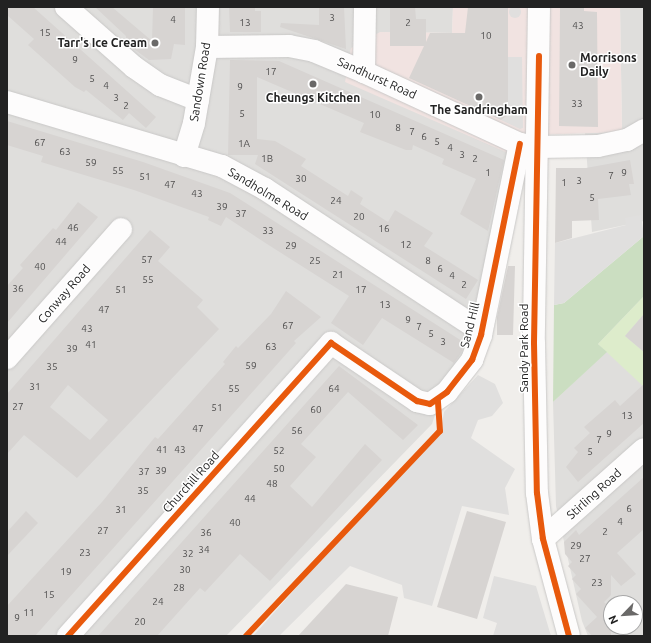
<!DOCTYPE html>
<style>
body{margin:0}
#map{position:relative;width:651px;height:643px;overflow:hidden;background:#f0eeeb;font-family:Ubuntu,sans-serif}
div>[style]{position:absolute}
.residential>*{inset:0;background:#dfdedc}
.commercial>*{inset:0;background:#f1e3e1}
.grass>*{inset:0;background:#ddeccb}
.forest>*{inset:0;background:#cbdec1}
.parking>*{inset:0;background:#e0dfde}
.round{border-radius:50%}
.building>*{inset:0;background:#d7d4d2}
.roads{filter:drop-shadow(0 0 1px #c9c8c7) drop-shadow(0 0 1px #c9c8c7)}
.minor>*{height:22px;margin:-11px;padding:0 11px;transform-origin:11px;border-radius:11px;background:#fdfcfc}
.cycleway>*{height:6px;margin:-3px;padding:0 3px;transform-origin:3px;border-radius:3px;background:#e8590c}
.dots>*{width:11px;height:11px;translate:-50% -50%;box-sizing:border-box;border:2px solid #fff;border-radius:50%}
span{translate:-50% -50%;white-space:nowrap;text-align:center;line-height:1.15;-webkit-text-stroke:3px #fff;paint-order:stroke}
.number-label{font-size:10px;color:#4f4e4e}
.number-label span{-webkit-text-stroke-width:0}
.poi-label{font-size:12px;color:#222;font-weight:700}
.right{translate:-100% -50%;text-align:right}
.left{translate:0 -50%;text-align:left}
.street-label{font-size:12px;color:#222}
.frame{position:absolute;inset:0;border:8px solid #222;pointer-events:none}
.north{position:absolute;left:603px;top:595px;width:40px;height:40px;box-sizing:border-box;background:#fff;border:1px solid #a7a7a7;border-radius:50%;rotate:245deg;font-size:11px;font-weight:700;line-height:16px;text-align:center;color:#222}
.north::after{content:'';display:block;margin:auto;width:14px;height:18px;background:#6a6968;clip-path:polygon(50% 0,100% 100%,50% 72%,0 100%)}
</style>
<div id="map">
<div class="residential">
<div style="clip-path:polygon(7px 7px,453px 7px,452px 33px,380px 32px,508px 153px,476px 343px,441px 396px,432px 424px,226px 636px,7px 636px)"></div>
<div style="clip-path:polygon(620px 7px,644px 7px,644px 221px,592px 232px,585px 133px,622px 132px)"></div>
<div style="clip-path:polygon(evenodd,644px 296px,644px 636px,588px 636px,582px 621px,556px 506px,553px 402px,606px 352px,644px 296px,611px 603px,635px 603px,635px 627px,611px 627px,611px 603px)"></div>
</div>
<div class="commercial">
<div style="clip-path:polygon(453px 7px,620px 7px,622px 132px,533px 135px,508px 153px,345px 82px,351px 48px,380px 32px,452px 33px)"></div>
</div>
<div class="grass">
<div style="clip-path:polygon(644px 296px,644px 314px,625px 336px,644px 352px,644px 387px,598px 344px)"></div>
</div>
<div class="forest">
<div style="clip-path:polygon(644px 236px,644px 296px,598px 344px,607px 352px,553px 402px,554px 305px,564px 303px)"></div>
</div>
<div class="parking">
<div class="round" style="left:509px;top:6px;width:12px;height:12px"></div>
<div style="clip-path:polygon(507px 57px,522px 57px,523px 128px,520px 129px,501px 120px,508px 115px)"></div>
<div style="clip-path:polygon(641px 215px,644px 236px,564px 303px,554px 305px,555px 243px,626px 225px,625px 218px)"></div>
<div style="clip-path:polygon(478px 375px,495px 384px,503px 403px,492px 416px,478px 420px,471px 438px,515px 469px,505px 488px,509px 515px,462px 506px,432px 606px,404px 598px,402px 585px,350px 566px,279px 636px,253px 636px,346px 532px,440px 435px,444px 412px)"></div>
<div style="clip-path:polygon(494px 576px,536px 586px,551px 636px,493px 636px,497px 623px,483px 618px)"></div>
</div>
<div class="building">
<div style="clip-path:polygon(7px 7px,33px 7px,156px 117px,146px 128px,129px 113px,123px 120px,86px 90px,84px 92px,75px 87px,28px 45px,34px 39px,7px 15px)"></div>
<div style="clip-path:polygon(95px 7px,112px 7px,152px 41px,153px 7px,185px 7px,185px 45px,174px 44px,171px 59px,149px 60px,126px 43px,126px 36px)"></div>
<div style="clip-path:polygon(229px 7px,255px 7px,255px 11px,261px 11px,261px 32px,230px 32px)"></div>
<div style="clip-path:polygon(319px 7px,344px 7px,346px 49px,280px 27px,281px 23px,319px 25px)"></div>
<div style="clip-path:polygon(390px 7px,415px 7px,416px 19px,426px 19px,426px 42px,430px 33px,465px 33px,468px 7px,508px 7px,508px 115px,501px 120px,409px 78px,424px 46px,390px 46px)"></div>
<div style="clip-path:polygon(560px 7px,584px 7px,584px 11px,597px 12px,598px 127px,559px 126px)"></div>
<div style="clip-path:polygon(230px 60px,279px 61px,504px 160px,488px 231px,460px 214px,476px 179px,442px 164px,444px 159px,413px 145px,412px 150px,406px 150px,360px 132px,364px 123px,257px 77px,257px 139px,275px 141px,306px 159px,301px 166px,348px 196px,351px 190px,363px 198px,360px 204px,388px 222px,395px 210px,433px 233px,424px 246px,478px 280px,466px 299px,255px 164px,258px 155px,228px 155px)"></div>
<div style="clip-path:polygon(7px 121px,143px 162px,230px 193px,465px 343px,461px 353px,454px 363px,382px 318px,363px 345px,331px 323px,349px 296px,267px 244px,226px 217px,221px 226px,208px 220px,209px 217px,134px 190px,41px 162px,43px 156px,7px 145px)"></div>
<div style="clip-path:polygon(630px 160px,634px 184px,629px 184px,631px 195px,598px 199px,599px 220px,572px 221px,572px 238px,555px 243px,556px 168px,586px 168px)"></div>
<div style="clip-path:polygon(78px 202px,98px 217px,7px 323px,7px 286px,23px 268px,20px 265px,53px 228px,56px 230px)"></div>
<div style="clip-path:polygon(evenodd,150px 230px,170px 247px,158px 261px,203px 300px,197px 307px,219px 329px,77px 478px,24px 435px,7px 454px,7px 394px,150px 230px,68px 385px,108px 420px,90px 440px,50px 407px,68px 385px)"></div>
<div style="clip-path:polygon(508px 266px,515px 266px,513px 335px,497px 335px,497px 317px)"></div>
<div style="clip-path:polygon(286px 291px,321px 317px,294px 341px,296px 343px,35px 636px,7px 636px,7px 606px,102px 502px,155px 437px,158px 439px,225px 364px,223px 362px,236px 346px,238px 348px,271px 314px)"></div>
<div style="clip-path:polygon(644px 314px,644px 352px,625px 336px)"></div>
<div style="clip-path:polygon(339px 366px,418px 425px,403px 440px,348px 392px,301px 444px,316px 457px,290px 486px,312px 507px,365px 444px,382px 460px,270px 581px,240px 554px,205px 592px,200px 588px,157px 636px,98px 636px)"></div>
<div style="clip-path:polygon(644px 384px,644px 423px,578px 482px,566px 467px,578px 452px,574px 448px,590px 433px,584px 427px,615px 400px,620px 406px)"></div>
<div style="clip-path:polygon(644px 477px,644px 529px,617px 553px,636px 574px,621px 586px,611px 575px,611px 595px,604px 602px,609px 607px,611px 605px,611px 636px,592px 636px,585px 628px,597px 617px,576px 594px,581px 589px,572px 579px,576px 575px,568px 566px,572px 562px,565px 554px,564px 542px,576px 530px,579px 535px)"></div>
<div style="clip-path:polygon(26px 511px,38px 523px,7px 556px,7px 532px)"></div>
<div style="clip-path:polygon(467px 511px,506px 522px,477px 619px,437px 607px)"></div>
<div style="clip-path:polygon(346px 584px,398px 597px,388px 636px,298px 636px)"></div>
</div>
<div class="roads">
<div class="minor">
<div style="left:66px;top:7px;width:91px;rotate:41.4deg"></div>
<div style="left:134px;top:67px;width:32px;rotate:35deg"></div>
<div style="left:160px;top:85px;width:41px;rotate:21.5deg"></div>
<div style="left:539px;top:7px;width:336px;rotate:90.9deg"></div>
<div style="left:534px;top:343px;width:150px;rotate:88.9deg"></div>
<div style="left:537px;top:493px;width:46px;rotate:82.6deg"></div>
<div style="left:543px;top:539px;width:100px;rotate:75deg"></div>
<div style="left:207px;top:47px;width:82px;rotate:-0.7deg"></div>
<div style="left:289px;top:46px;width:25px;rotate:11deg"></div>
<div style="left:314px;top:51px;width:54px;rotate:22.8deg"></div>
<div style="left:364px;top:72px;width:172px;rotate:24.8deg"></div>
<div style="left:520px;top:144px;width:18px;rotate:9deg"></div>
<div style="left:538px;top:147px;width:60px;rotate:-1deg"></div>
<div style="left:598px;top:146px;width:30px;rotate:-12deg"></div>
<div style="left:627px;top:140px;width:20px;rotate:-30deg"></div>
<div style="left:364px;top:72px;width:65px;rotate:-89.1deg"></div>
<div style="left:7px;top:102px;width:224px;rotate:16.6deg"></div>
<div style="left:222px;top:166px;width:49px;rotate:28.1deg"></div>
<div style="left:265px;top:189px;width:258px;rotate:33.3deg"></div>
<div style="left:184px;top:156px;width:34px;rotate:-73deg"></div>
<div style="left:194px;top:123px;width:77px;rotate:-80.3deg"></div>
<div style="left:207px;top:47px;width:40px;rotate:-88.6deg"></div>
<div style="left:7px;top:358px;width:172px;rotate:-48.5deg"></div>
<div style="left:543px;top:539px;width:135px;rotate:-41.7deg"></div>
<div style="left:68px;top:636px;width:394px;rotate:-48.1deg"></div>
<div style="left:331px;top:343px;width:104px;rotate:34deg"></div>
<div style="left:417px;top:401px;width:13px;rotate:13deg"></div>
<div style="left:430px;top:404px;width:21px;rotate:-35deg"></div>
<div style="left:447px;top:392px;width:41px;rotate:-52deg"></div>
<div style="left:472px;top:360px;width:27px;rotate:-70deg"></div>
<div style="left:481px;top:335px;width:195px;rotate:-78.5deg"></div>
</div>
</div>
<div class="cycleway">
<div style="left:539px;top:56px;width:287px;rotate:91deg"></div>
<div style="left:534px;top:343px;width:150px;rotate:88.9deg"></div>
<div style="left:537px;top:493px;width:46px;rotate:82.6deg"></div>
<div style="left:543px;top:539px;width:100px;rotate:75deg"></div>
<div style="left:68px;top:636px;width:394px;rotate:-48.1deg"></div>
<div style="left:331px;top:343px;width:104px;rotate:34deg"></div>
<div style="left:417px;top:401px;width:13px;rotate:13deg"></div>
<div style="left:430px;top:404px;width:21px;rotate:-35deg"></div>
<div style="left:447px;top:392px;width:41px;rotate:-52deg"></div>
<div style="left:472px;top:360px;width:27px;rotate:-70deg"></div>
<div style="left:481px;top:335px;width:195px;rotate:-78.5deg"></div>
<div style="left:246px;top:636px;width:282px;rotate:-46.6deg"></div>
<div style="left:440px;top:431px;width:31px;rotate:-94deg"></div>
</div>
<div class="dots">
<div style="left:155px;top:43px;background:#6a6968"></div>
<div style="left:572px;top:65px;background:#6a6968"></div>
<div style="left:313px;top:84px;background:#6a6968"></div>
<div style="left:479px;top:97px;background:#6a6968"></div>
</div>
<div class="number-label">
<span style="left:332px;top:18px">3</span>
<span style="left:173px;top:20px">4</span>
<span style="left:245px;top:23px">13</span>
<span style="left:408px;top:23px">2</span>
<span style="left:578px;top:26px">43</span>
<span style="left:45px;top:33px">15</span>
<span style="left:486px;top:36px">10</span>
<span style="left:75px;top:60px">9</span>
<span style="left:271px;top:72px">17</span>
<span style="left:92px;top:79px">5</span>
<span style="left:106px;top:86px">4</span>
<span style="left:240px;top:87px">9</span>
<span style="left:116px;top:98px">3</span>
<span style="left:577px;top:104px">33</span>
<span style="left:126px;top:106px">2</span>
<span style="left:242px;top:114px">5</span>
<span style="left:375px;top:115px">10</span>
<span style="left:398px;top:128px">8</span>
<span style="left:412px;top:132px">7</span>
<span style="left:424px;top:137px">6</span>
<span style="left:437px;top:142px">5</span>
<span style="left:40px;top:143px">67</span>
<span style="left:244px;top:144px">1A</span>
<span style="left:450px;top:148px">4</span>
<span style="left:65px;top:152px">63</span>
<span style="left:462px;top:155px">3</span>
<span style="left:267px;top:159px">1B</span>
<span style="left:475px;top:159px">2</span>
<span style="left:91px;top:163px">59</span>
<span style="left:118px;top:171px">55</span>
<span style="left:488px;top:173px">1</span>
<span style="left:624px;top:173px">9</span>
<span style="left:611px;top:176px">7</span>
<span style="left:145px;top:177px">51</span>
<span style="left:301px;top:179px">30</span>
<span style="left:579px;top:181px">3</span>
<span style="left:564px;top:183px">1</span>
<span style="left:170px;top:185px">47</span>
<span style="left:197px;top:194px">43</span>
<span style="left:592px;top:198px">5</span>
<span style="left:336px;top:201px">24</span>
<span style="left:222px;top:207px">39</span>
<span style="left:241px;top:214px">37</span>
<span style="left:359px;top:217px">20</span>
<span style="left:73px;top:228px">46</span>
<span style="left:384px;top:229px">16</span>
<span style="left:268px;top:231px">33</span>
<span style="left:61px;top:242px">44</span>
<span style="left:406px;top:245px">12</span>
<span style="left:291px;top:246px">29</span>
<span style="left:147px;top:260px">57</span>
<span style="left:315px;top:261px">25</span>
<span style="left:428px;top:261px">8</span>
<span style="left:40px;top:267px">40</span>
<span style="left:440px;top:269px">6</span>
<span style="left:338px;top:275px">21</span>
<span style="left:452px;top:276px">4</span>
<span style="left:148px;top:280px">55</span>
<span style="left:464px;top:285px">2</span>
<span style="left:18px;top:289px">36</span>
<span style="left:121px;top:290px">51</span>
<span style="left:361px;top:290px">17</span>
<span style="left:385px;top:305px">13</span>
<span style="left:104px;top:310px">47</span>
<span style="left:408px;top:320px">9</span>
<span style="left:288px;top:326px">67</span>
<span style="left:419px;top:327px">7</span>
<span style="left:87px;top:329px">43</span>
<span style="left:431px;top:334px">5</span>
<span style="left:443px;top:342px">3</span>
<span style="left:91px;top:345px">41</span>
<span style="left:271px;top:347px">63</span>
<span style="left:72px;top:349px">39</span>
<span style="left:251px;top:366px">59</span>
<span style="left:52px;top:367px">35</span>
<span style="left:35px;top:387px">31</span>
<span style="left:234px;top:389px">55</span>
<span style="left:334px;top:389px">64</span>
<span style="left:18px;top:407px">27</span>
<span style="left:217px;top:408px">51</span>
<span style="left:316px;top:410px">60</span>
<span style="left:627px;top:416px">13</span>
<span style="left:198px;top:429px">47</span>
<span style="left:297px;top:431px">56</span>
<span style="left:609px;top:434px">9</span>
<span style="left:599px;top:440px">7</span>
<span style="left:162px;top:450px">41</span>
<span style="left:180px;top:450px">43</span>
<span style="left:279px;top:451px">52</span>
<span style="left:590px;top:452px">5</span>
<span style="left:279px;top:469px">50</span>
<span style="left:161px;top:471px">39</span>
<span style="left:144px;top:472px">37</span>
<span style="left:272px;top:484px">48</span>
<span style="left:143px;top:491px">35</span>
<span style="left:250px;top:499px">44</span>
<span style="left:629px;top:509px">6</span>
<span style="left:121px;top:510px">31</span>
<span style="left:620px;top:522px">4</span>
<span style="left:235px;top:523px">40</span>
<span style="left:103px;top:531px">27</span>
<span style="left:605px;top:532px">2</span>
<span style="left:206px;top:533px">36</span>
<span style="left:576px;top:546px">29</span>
<span style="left:204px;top:550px">34</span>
<span style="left:85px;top:553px">23</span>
<span style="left:188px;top:554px">32</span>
<span style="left:585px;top:559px">27</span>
<span style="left:185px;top:570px">30</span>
<span style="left:66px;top:572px">19</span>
<span style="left:597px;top:583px">23</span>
<span style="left:179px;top:588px">28</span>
<span style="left:49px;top:595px">15</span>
<span style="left:158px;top:602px">24</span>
<span style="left:29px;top:613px">11</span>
<span style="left:17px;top:618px">9</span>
<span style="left:140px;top:622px">20</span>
</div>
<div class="poi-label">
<span class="right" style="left:147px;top:43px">Tarr's Ice Cream</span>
<span class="left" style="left:580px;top:65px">Morrisons<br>Daily</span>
<span style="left:313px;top:98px">Cheungs Kitchen</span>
<span style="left:479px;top:110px">The Sandringham</span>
</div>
<div class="street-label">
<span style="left:377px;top:78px;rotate:24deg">Sandhurst Road</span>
<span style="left:200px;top:82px;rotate:-81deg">Sandown Road</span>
<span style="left:268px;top:194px;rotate:31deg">Sandholme Road</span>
<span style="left:64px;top:294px;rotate:-49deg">Conway Road</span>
<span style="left:470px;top:325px;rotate:-76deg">Sand Hill</span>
<span style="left:524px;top:348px;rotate:-90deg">Sandy Park Road</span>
<span style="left:191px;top:482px;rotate:-48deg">Churchill Road</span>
<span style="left:594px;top:494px;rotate:-42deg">Stirling Road</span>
</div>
<div class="frame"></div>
<div class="north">N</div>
</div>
